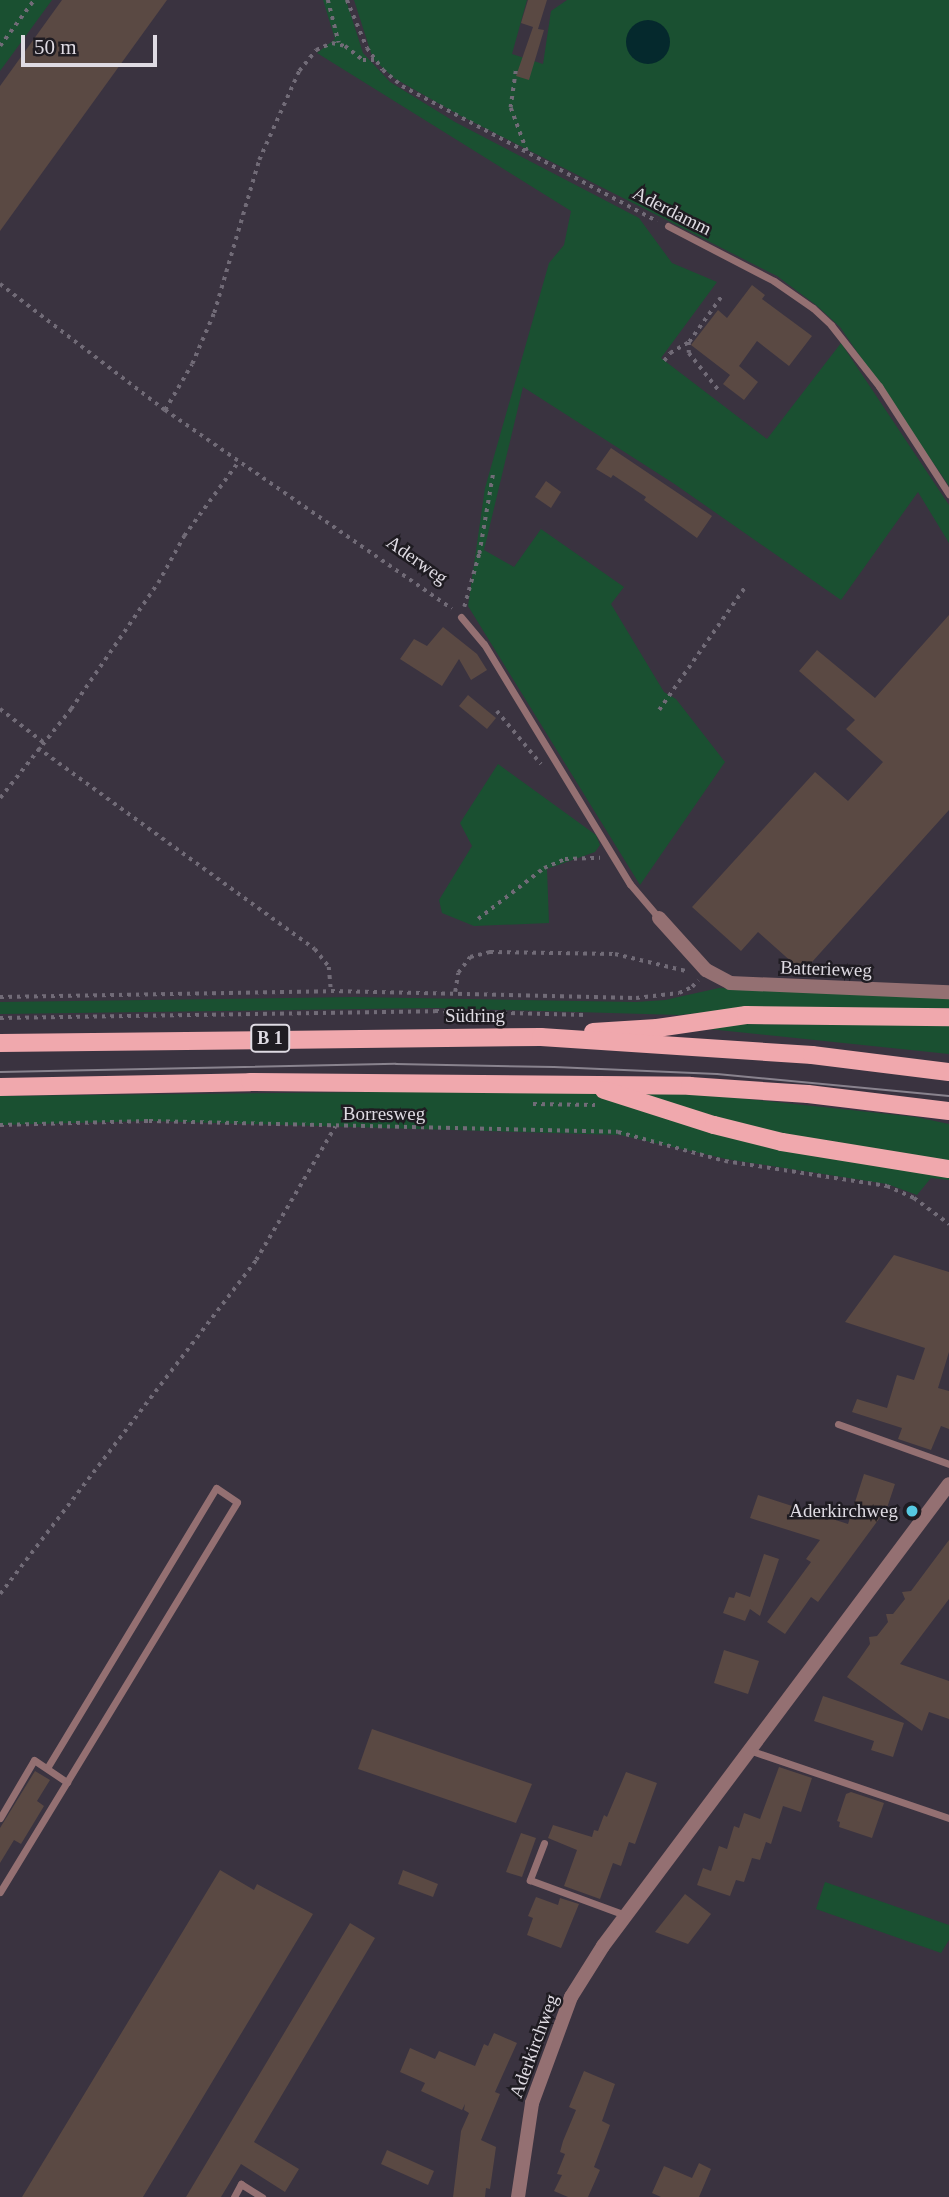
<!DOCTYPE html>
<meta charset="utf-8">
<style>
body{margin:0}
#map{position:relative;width:949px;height:2197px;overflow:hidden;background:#3a3340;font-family:"Times New Roman",serif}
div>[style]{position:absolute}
.green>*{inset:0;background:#1a5031}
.water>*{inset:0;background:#05292d}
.round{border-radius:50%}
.building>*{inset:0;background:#5a4943}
.path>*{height:3.5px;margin-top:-1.75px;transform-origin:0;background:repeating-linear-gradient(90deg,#716b77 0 3.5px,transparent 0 8.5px)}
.service>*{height:7px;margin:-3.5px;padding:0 3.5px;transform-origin:3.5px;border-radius:3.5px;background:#947072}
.minor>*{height:14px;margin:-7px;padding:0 7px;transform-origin:7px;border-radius:7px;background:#947072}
.tertiary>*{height:14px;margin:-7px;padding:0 7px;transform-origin:7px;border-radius:7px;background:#947072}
.primary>*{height:18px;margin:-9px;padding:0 9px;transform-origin:9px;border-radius:9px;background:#f0a8ad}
.tram>*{height:2px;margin:-1px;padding:0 1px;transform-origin:1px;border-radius:1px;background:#89838e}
.dots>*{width:19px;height:19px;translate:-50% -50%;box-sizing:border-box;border:4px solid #1f1c22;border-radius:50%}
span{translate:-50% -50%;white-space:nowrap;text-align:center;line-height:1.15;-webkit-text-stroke:5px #1f1c22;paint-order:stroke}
.shield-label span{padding:2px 5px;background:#1f1c22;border:2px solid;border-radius:5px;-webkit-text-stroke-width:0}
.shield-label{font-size:18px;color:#dfdbe3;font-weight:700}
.street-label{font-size:19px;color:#dfdbe3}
.poi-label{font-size:19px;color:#dfdbe3}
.right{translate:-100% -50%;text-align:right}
.scale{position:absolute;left:21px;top:35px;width:136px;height:32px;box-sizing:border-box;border:4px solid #dfdbe3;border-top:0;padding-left:9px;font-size:21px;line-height:24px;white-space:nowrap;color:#dfdbe3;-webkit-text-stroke:5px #1f1c22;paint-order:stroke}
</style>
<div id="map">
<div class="green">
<div style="clip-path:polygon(0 0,52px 0,0 71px)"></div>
<div style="clip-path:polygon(323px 0,346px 0,363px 53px,390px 82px,455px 122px,639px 218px,672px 263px,717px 282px,661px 358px,767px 439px,841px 343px,949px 505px,949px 543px,918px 492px,841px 600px,673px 483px,523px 387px,484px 550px,514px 567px,541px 529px,624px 587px,611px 604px,664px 692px,676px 699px,725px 762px,640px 885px,468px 606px,485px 488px,549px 263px,564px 245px,571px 211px,317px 53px,335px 39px)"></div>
<div style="clip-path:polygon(354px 0,527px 0,512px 54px,543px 64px,551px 11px,567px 0,949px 0,949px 486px,840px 327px,816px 305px,777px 276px,459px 115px,394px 78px,373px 59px)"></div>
<div style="clip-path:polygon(498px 764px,596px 835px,600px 845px,595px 852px,547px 869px,549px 923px,474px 926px,442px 913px,439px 900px,472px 846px,460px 823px)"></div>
<div style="clip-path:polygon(719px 988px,949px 997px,949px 1008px,750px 1008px,679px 1015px,436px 1008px,0 1014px,0 1002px,354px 997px,636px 1002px,665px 1000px)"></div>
<div style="clip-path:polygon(734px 1024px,949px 1025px,949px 1054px,699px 1028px)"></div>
<div style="clip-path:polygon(580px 1090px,710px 1095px,916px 1117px,949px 1124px,949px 1180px,931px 1178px,917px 1195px,887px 1184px,726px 1159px,620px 1135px,149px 1121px,0 1125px,0 1096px)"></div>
<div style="clip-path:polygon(825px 1882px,949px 1925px,949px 1940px,941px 1953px,816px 1909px)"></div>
</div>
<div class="water">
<div class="round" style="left:626px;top:20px;width:44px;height:44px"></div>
</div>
<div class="building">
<div style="clip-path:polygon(62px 0,167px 0,0 231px,0 86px)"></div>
<div style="clip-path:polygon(528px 0,547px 0,538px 29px,544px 30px,529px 80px,516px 76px,533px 27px,521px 23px)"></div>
<div style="clip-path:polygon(752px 285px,765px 295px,762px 299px,812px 336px,789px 366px,757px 341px,739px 366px,758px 382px,744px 400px,723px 384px,730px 375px,691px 345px,718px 310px,727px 318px)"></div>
<div style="clip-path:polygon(611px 448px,712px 516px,697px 538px,644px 500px,646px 497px,613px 475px,611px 478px,596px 469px)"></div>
<div style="clip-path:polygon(546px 481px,561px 492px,551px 508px,535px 497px)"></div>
<div style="clip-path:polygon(949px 615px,949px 810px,803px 972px,758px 932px,741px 951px,692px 907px,815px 772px,848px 801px,883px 762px,846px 729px,855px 720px,799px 671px,817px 650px,875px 698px)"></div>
<div style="clip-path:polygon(443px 627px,477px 654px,487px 670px,471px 680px,459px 659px,442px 686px,400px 659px,414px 639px,427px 646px)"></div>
<div style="clip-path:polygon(468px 695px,496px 718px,487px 729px,459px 706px)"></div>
<div style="clip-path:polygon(894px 1255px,949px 1272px,949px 1352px,938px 1388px,949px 1391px,949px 1429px,941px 1426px,931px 1450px,898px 1439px,902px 1428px,852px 1412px,857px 1399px,887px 1408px,897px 1375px,914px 1380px,925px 1348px,845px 1322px)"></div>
<div style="clip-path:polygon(864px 1474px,895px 1484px,887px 1508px,818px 1602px,811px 1597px,785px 1634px,767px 1622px,811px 1562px,806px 1559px,820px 1540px,750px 1518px,758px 1495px,848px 1524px)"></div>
<div style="clip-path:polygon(949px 1540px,949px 1599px,900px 1664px,949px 1681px,949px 1719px,929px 1712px,922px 1731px,847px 1677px,870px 1644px,869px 1637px,877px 1636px,888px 1622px,886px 1614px,893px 1614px,905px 1599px,902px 1592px,911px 1591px)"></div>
<div style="clip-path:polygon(764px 1554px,779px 1559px,760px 1616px,750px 1609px,745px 1621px,723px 1613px,729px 1597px,734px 1598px,736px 1592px,750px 1597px)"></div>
<div style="clip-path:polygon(724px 1650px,759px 1661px,748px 1694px,714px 1683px)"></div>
<div style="clip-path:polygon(823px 1696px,904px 1723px,893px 1757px,871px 1750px,874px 1741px,814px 1721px)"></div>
<div style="clip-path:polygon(372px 1729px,532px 1784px,516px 1823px,358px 1769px)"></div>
<div style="clip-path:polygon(779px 1767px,812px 1778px,801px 1812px,783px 1806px,771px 1844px,766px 1842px,760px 1860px,752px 1858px,744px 1882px,736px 1880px,730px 1896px,697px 1885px,703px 1868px,711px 1871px,719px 1846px,727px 1849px,734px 1826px,739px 1828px,744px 1813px,760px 1819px)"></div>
<div style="clip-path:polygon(35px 1771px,50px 1780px,37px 1801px,44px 1806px,21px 1844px,14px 1840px,0 1863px,0 1828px)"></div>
<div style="clip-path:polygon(626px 1772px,657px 1783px,635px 1844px,629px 1842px,621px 1866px,613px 1863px,600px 1899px,564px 1886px,577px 1850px,548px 1838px,553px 1825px,592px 1837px,594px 1830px,598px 1831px,604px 1815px,607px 1817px)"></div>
<div style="clip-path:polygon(851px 1792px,884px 1803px,872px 1838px,839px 1827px,840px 1822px,837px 1821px,846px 1794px)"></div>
<div style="clip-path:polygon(521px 1833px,536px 1838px,522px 1877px,506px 1872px)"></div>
<div style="clip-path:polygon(220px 1870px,254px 1890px,257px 1884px,313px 1914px,143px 2197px,22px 2197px)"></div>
<div style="clip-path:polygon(403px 1870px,438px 1884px,433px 1897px,398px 1884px)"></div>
<div style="clip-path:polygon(685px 1894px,711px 1914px,688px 1944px,655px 1932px)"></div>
<div style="clip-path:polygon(536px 1897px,558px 1905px,560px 1898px,579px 1904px,561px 1948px,527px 1935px,533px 1918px,528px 1916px)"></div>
<div style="clip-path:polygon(350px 1923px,375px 1938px,254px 2142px,299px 2169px,285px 2192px,241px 2164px,221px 2197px,186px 2197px)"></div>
<div style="clip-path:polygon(494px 2033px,517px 2043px,495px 2092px,500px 2094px,481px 2140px,496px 2147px,490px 2189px,486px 2188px,485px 2197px,453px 2197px,461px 2131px,469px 2113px,464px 2110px,465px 2104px,462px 2110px,421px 2091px,425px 2083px,400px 2072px,410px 2048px,435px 2059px,439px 2051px,475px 2066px,484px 2044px,488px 2046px)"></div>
<div style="clip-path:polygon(584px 2071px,615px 2084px,602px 2121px,610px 2125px,594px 2167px,600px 2170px,588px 2197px,568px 2197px,554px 2191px,562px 2175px,557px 2174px,565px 2154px,560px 2152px,563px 2141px,576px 2110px,569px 2107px)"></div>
<div style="clip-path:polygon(387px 2150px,434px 2171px,428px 2185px,381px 2164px)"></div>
<div style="clip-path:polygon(699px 2163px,711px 2169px,699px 2197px,661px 2197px,652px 2193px,664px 2166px,692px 2178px)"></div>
</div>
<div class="path">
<div style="left:328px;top:0;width:44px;rotate:75.7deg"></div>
<div style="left:347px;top:0;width:52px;rotate:67.4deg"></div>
<div style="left:367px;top:48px;width:27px;rotate:54deg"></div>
<div style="left:383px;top:70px;width:25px;rotate:40deg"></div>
<div style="left:402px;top:86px;width:289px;rotate:27.9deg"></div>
<div style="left:0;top:46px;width:57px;rotate:-53.5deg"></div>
<div style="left:516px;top:71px;width:37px;rotate:98deg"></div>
<div style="left:511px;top:108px;width:46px;rotate:69.6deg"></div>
<div style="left:0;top:284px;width:208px;rotate:37.4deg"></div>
<div style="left:165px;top:410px;width:349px;rotate:34.7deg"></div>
<div style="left:689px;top:342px;width:11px;rotate:90deg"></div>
<div style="left:689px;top:353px;width:50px;rotate:51.5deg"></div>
<div style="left:664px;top:361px;width:10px;rotate:-53deg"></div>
<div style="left:670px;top:353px;width:22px;rotate:-30deg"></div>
<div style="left:689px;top:342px;width:55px;rotate:-54.6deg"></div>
<div style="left:165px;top:410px;width:53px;rotate:-59.6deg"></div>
<div style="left:192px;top:364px;width:56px;rotate:-66.7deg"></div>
<div style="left:214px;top:313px;width:159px;rotate:-73.6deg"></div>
<div style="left:259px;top:160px;width:98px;rotate:-65.8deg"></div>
<div style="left:299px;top:71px;width:27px;rotate:-51deg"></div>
<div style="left:316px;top:50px;width:17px;rotate:-24deg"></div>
<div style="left:332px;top:43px;width:13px;rotate:13deg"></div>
<div style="left:345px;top:46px;width:23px;rotate:38deg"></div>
<div style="left:363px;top:60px;width:11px"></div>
<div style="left:464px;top:607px;width:55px;rotate:-74.2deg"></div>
<div style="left:479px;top:554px;width:82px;rotate:-80.2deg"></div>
<div style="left:0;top:709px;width:54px;rotate:37.5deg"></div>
<div style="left:659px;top:710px;width:150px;rotate:-55deg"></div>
<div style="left:497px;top:711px;width:69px;rotate:50.3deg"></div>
<div style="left:38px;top:748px;width:342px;rotate:36deg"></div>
<div style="left:315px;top:949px;width:23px;rotate:52deg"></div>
<div style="left:329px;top:967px;width:24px;rotate:85deg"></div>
<div style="left:0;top:798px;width:114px;rotate:-51.4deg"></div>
<div style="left:71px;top:709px;width:153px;rotate:-55.4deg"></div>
<div style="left:158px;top:583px;width:54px;rotate:-61deg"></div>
<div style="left:184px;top:536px;width:93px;rotate:-53.7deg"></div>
<div style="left:478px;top:919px;width:83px;rotate:-37.7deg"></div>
<div style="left:544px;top:868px;width:23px;rotate:-23deg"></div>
<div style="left:565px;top:859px;width:35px;rotate:-2deg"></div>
<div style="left:455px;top:992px;width:19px;rotate:-81deg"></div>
<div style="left:458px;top:973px;width:20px;rotate:-53deg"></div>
<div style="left:470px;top:957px;width:21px;rotate:-14deg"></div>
<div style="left:490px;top:952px;width:125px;rotate:0.9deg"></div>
<div style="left:615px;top:954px;width:73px;rotate:13.5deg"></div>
<div style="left:0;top:997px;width:331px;rotate:-1deg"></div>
<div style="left:331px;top:991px;width:305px;rotate:1.3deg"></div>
<div style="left:636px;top:998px;width:43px;rotate:-6.6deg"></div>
<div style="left:679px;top:993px;width:14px;rotate:-25deg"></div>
<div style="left:692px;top:987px;width:9px;rotate:-49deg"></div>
<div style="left:0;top:1018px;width:435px;rotate:-0.9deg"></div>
<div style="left:435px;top:1011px;width:152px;rotate:1.5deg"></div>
<div style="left:533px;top:1104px;width:62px;rotate:0.9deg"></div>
<div style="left:0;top:1125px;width:149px;rotate:-1.5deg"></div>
<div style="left:149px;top:1121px;width:469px;rotate:1.3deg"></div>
<div style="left:618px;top:1132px;width:111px;rotate:15.2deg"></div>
<div style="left:725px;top:1161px;width:164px;rotate:8.8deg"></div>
<div style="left:887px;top:1186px;width:30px;rotate:24deg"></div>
<div style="left:914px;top:1198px;width:44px;rotate:36.6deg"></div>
<div style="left:0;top:1594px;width:421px;rotate:-52.5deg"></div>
<div style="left:256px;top:1260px;width:155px;rotate:-59.3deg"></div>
</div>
<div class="service">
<div style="left:668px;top:226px;width:119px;rotate:27.4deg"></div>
<div style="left:774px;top:281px;width:47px;rotate:34.7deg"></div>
<div style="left:813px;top:308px;width:25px;rotate:43deg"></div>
<div style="left:831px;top:325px;width:78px;rotate:51.8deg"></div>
<div style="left:879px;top:386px;width:129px;rotate:57.1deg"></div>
<div style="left:461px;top:617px;width:35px;rotate:50deg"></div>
<div style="left:484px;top:644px;width:281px;rotate:58.7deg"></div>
<div style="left:630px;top:884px;width:45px;rotate:49.5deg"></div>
<div style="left:838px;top:1424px;width:118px;rotate:19.8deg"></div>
<div style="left:749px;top:1750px;width:211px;rotate:18.8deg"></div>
<div style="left:0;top:1818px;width:67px;rotate:-59.6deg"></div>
<div style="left:34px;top:1760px;width:40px;rotate:34deg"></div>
<div style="left:544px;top:1843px;width:40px;rotate:111deg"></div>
<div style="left:530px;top:1880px;width:101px;rotate:20.2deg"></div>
<div style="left:0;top:1892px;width:456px;rotate:-58.7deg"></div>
<div style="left:237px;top:1502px;width:25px;rotate:-146deg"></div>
<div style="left:216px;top:1488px;width:327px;rotate:121.1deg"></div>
<div style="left:234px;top:2197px;width:15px;rotate:-62deg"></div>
<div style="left:241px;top:2184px;width:25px;rotate:32deg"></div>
</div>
<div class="minor">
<div style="left:659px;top:918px;width:70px;rotate:47.9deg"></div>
<div style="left:706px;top:970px;width:27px;rotate:28deg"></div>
<div style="left:730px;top:983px;width:219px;rotate:2.4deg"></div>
</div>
<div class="tertiary">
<div style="left:518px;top:2197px;width:95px;rotate:-81.5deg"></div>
<div style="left:532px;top:2103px;width:113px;rotate:-69.8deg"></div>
<div style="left:571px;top:1997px;width:60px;rotate:-57.9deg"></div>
<div style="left:603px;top:1946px;width:577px;rotate:-53.17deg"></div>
</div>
<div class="primary">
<div style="left:593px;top:1032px;width:64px;rotate:-3.6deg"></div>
<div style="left:657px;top:1028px;width:90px;rotate:-8.3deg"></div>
<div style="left:746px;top:1015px;width:203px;rotate:0.6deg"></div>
<div style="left:0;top:1043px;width:541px;rotate:-0.64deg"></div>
<div style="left:541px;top:1037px;width:272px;rotate:3.8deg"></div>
<div style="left:812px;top:1055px;width:138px;rotate:7.1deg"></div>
<div style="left:0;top:1087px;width:250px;rotate:-1.1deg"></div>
<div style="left:250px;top:1082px;width:440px;rotate:0.5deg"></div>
<div style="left:690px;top:1086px;width:118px;rotate:3.9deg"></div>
<div style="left:808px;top:1094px;width:142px;rotate:6.9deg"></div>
<div style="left:604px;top:1090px;width:115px;rotate:17.7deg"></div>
<div style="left:714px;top:1125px;width:70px;rotate:14deg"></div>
<div style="left:782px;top:1142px;width:169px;rotate:9.2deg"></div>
</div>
<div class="tram">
<div style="left:0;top:1072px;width:396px;rotate:-1.2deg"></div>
<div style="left:396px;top:1064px;width:158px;rotate:1.1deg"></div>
<div style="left:554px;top:1067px;width:163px;rotate:2.5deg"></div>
<div style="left:717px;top:1074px;width:233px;rotate:5.4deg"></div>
</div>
<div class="dots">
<div style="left:912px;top:1511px;background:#56c9e1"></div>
</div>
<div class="shield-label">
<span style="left:270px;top:1038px">B 1</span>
</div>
<div class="street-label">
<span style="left:672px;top:211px;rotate:27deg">Aderdamm</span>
<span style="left:417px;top:560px;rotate:35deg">Aderweg</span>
<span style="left:826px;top:969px;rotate:2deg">Batterieweg</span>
<span style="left:475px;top:1016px">Südring</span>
<span style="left:384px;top:1114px">Borresweg</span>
<span style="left:534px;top:2046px;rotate:-70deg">Aderkirchweg</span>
</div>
<div class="poi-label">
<span class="right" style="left:898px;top:1511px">Aderkirchweg</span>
</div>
<div class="scale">50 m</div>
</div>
